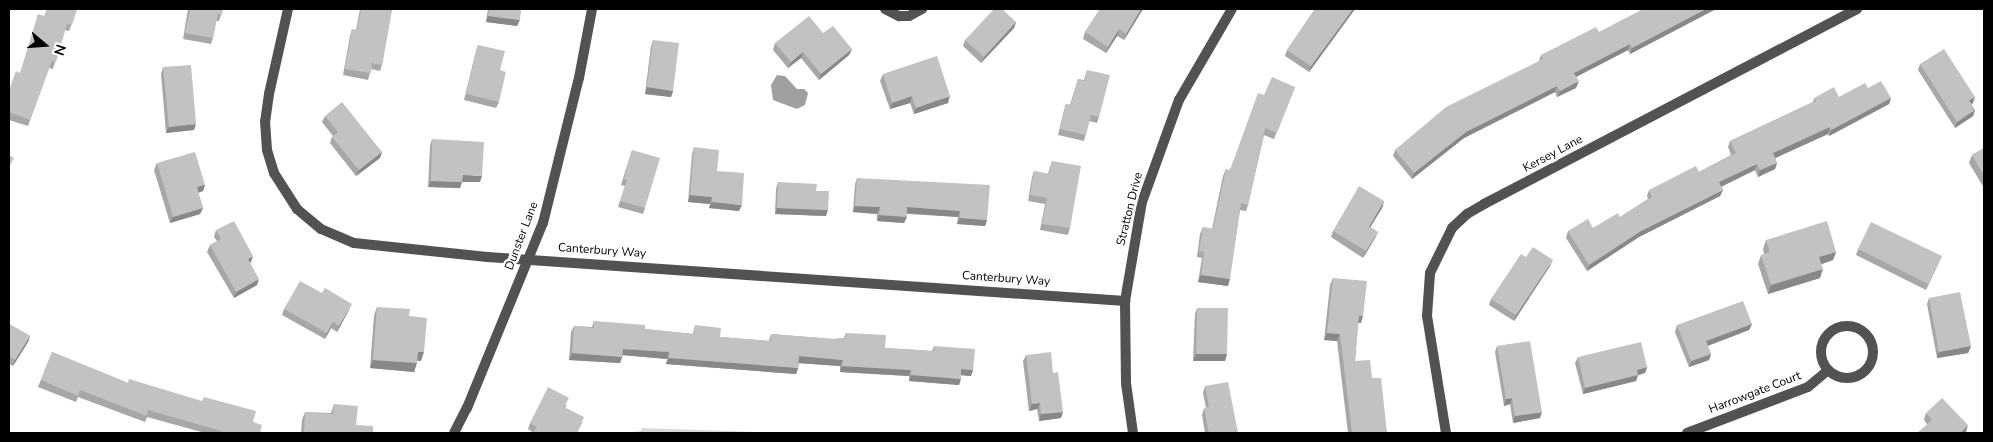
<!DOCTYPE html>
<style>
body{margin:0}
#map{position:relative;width:1993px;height:442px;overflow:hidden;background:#fff;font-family:"Nunito Sans",sans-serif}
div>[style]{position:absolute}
.green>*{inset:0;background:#d9d9d9}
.water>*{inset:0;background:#a0a0a0}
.minor>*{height:10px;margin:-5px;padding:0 5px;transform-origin:5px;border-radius:5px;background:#525252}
.minor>.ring{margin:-5px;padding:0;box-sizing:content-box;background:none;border:10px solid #525252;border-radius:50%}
.wall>*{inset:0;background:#a7a7a7}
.shaded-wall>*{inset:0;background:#888}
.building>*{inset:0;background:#c2c2c2}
span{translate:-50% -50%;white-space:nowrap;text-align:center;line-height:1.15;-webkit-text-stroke:5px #fff;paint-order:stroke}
.street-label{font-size:12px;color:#000}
.frame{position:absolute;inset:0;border:10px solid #000;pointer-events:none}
.north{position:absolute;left:20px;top:20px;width:50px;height:50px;-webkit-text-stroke:4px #fff;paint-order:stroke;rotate:108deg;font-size:14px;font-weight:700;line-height:20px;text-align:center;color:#000}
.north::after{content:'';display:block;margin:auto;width:18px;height:22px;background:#000;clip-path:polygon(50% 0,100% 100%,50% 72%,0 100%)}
</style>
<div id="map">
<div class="green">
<div style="clip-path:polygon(642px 428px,782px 433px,881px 433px,623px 433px,641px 431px)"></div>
</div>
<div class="water">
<div style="clip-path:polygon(777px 75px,785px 76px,797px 89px,804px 89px,808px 93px,805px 105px,797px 109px,773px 100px,771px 85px)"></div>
</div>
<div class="minor">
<div style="left:288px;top:9px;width:87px;rotate:102.6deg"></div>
<div style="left:269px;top:94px;width:27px;rotate:98deg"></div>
<div style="left:265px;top:121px;width:29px;rotate:86deg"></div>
<div style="left:267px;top:150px;width:24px;rotate:73deg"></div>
<div style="left:274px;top:173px;width:43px;rotate:57.4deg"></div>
<div style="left:297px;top:209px;width:31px;rotate:40deg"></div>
<div style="left:321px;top:229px;width:36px;rotate:23deg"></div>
<div style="left:354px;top:243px;width:134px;rotate:6deg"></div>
<div style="left:487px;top:257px;width:640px;rotate:3.95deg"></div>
<div style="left:885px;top:9px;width:16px;rotate:27deg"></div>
<div style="left:899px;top:16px;width:10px"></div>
<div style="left:909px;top:16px;width:15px;rotate:-28deg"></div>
<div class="ring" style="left:1821px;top:326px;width:42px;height:42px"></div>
<div style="left:454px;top:433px;width:28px;rotate:-63deg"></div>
<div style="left:467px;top:408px;width:200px;rotate:-67.7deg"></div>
<div style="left:543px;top:223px;width:149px;rotate:-76.1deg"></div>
<div style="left:579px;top:78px;width:70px;rotate:-79.3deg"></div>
<div style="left:1133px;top:433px;width:50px;rotate:-98deg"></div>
<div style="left:1126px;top:383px;width:82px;rotate:-90.7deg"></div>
<div style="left:1125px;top:301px;width:100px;rotate:-80.3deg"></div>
<div style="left:1142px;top:202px;width:109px;rotate:-70.1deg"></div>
<div style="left:1179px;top:100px;width:105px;rotate:-59.8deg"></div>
<div style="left:1446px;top:433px;width:119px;rotate:-99.2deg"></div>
<div style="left:1427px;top:316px;width:43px;rotate:-86deg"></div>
<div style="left:1430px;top:273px;width:50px;rotate:-63.9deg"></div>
<div style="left:1452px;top:228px;width:21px;rotate:-43deg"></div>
<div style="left:1467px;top:214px;width:20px;rotate:-30deg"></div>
<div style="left:1484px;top:204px;width:421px;rotate:-27.6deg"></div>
<div style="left:1687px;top:433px;width:129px;rotate:-20.8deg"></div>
<div style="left:1808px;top:387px;width:26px;rotate:-40deg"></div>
</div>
<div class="wall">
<div style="clip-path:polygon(77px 9px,69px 31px,65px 30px,53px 69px,49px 68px,28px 126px,9px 120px,9px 90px,20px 73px,44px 16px)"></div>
<div style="clip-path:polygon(188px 9px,223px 9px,219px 21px,216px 21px,213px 38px,211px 44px,183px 39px)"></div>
<div style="clip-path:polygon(360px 9px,392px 9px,382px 65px,380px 71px,371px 69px,368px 80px,343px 75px,350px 36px,352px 29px,356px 30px)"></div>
<div style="clip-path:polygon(488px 9px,521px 9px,517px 26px,486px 22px)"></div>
<div style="clip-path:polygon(1100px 9px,1143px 9px,1124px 40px,1117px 36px,1106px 53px,1083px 39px,1085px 32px)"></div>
<div style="clip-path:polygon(1315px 9px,1355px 9px,1309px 72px,1285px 56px,1287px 50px)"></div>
<div style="clip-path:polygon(1716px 9px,1630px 54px,1628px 50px,1576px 77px,1576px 88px,1557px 97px,1555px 92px,1464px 138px,1412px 179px,1393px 156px,1395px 150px,1539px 61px,1541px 55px,1599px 32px)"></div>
<div style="clip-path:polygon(1016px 22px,1014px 28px,981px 63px,963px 46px,965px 40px)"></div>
<div style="clip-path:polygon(823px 33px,852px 49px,849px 55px,819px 80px,801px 58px,788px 68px,773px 50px,775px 43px)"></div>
<div style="clip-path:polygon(653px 40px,673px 91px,671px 97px,645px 94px,651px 46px)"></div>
<div style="clip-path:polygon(478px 45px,500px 70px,499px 102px,496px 108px,464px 100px,476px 51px)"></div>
<div style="clip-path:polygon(1920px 64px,1973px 103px,1971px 104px,1975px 110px,1973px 116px,1955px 128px,1918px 70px)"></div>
<div style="clip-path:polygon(163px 67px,194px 130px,166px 133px,161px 74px)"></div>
<div style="clip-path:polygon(1087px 70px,1099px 117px,1097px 123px,1089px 121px,1084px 141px,1058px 135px,1064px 110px,1066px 104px,1070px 105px,1078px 79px,1084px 80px)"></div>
<div style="clip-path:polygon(883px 74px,948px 103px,914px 114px,910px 103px,890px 109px,880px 81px)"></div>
<div style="clip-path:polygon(1295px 87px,1274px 139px,1264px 135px,1248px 205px,1246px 211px,1240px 210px,1228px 286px,1198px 282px,1202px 258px,1197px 257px,1200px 234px,1203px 227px,1212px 229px,1223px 176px,1226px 169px,1230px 170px,1264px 95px)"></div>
<div style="clip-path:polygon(1868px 88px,1891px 98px,1889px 104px,1829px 136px,1828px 134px,1775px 158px,1777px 163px,1775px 169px,1758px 177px,1755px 170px,1721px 186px,1723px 190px,1720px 196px,1639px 237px,1587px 271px,1566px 238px,1568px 231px,1593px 228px,1620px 217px,1648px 199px,1647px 196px,1649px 190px,1699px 172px,1731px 155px,1728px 147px,1730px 141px,1813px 102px,1814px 98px,1839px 97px)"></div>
<div style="clip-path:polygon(325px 116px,382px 152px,380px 158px,356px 176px,330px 143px,332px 137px,333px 136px,322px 122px)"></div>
<div style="clip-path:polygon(432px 139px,480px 182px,462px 182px,460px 188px,428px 187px,430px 146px)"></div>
<div style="clip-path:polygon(694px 147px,717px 171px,739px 211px,709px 208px,710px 204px,688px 202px,692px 154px)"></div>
<div style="clip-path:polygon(1984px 148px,1984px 188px,1969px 163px,1972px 155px)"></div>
<div style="clip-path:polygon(632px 150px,645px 208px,643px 214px,618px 207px,625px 186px,621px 185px)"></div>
<div style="clip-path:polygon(1052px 161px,1070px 228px,1068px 235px,1040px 230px,1045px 204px,1028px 201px,1032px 177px,1034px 171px,1048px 174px)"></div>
<div style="clip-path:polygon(157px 163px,205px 185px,203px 191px,198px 193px,203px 208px,200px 214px,170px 223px,154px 170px)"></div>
<div style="clip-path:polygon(857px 178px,987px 220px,985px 226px,957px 224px,958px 217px,907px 214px,904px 223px,877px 221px,877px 214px,853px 212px,855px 184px)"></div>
<div style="clip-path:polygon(778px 182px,816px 191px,826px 216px,775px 214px,776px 189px)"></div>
<div style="clip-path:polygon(1384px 201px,1382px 208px,1370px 227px,1378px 232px,1375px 238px,1363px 258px,1331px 237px,1333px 231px)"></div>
<div style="clip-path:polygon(216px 230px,251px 262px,250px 263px,257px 285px,234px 298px,207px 252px,210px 245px,217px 241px,214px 237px)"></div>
<div style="clip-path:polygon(1766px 240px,1836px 252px,1833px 260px,1821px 264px,1820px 278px,1768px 294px,1758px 264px,1761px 255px,1764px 254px,1763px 249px)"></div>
<div style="clip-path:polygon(1858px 249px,1942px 256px,1926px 290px,1856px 255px)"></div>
<div style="clip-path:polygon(1526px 257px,1550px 266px,1514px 321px,1489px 305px,1491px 299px)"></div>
<div style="clip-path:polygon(1333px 278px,1361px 323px,1358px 323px,1355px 361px,1372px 378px,1387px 433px,1348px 433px,1337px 341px,1324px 340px,1330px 285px)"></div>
<div style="clip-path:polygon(1929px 298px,1971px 346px,1968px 353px,1937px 358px,1927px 304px)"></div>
<div style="clip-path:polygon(377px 307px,421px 361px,417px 361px,414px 372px,370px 368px,374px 315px)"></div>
<div style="clip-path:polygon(1197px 308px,1227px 354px,1225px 361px,1193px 361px,1195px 314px)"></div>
<div style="clip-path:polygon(284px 309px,349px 310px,337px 332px,331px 328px,325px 339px,282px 315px)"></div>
<div style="clip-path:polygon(594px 321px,645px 329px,693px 334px,695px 325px,720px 337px,769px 341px,771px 334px,833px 339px,844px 338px,846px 333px,885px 348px,932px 351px,934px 346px,973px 370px,971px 376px,961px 375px,959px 385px,909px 381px,909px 376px,840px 372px,840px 366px,799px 363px,798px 368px,796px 374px,666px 364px,667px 359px,623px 355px,620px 363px,569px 360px,571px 332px,574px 326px,592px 327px)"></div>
<div style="clip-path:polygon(9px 324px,30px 336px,28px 342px,13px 366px,9px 364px)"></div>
<div style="clip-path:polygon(1752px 324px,1749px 330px,1708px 346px,1711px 354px,1709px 360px,1689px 367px,1675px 332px,1677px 325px)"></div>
<div style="clip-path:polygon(1497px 346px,1540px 418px,1513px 423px,1510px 404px,1504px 406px,1495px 352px)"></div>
<div style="clip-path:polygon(52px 352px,128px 383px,253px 422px,260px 433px,205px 433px,147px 417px,145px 422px,78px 397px,76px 402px,38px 387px)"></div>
<div style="clip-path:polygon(1026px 355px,1053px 373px,1061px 418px,1039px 421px,1037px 409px,1029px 411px,1023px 361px)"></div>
<div style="clip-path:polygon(1578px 357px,1647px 367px,1645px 373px,1638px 375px,1636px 381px,1583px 394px,1575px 363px)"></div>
<div style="clip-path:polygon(1205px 386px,1238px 433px,1205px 433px,1202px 415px,1204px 408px,1206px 408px,1203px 393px)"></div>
<div style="clip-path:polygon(334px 404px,356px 425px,373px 433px,301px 433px,302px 420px,305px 412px,331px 413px)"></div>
<div style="clip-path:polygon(567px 404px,565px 408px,582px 423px,577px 433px,533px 433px,534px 433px,528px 429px,530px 423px)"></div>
<div style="clip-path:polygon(1926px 413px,1966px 432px,1927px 424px,1924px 420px)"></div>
</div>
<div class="shaded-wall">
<div style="clip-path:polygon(1141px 9px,1143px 9px,1124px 40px,1126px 34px)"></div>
<div style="clip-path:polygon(1353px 9px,1355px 9px,1309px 72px,1311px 66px)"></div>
<div style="clip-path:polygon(1706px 9px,1716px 9px,1630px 54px,1632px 48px)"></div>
<div style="clip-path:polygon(488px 16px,520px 20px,517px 26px,486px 22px)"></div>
<div style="clip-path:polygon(1016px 22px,1014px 28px,981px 63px,984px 57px)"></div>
<div style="clip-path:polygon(1119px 29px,1117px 36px,1106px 53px,1108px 47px)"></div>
<div style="clip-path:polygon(1630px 44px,1628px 50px,1572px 79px,1574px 73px)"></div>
<div style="clip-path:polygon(852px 49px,849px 55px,819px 80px,821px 74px)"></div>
<div style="clip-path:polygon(803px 52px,801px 58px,788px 68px,791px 62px)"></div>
<div style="clip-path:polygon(1579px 81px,1576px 88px,1557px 97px,1560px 91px)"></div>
<div style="clip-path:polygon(1557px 86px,1555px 92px,1464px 138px,1412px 179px,1414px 173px,1466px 132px)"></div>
<div style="clip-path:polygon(647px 87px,673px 91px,671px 97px,645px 94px)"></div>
<div style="clip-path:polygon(912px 96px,910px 103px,890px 109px,892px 103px)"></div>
<div style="clip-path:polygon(950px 96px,948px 103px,914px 114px,916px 108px)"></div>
<div style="clip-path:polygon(1975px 97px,1973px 103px,1967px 107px,1969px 100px)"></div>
<div style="clip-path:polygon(1891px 98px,1889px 104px,1829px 136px,1831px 130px)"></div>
<div style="clip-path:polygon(1975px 110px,1973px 116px,1955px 128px,1957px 122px)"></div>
<div style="clip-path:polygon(196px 124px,194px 130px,166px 133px,169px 127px)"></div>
<div style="clip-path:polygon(1830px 127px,1828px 134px,1771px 160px,1773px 153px)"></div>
<div style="clip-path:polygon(382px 152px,380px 158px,356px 176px,359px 170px)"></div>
<div style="clip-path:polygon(1777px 163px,1775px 169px,1758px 177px,1760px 170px)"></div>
<div style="clip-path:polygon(1757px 164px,1755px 170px,1717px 189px,1719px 182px)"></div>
<div style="clip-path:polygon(463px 175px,482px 176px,480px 182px,460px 182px)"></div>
<div style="clip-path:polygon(431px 181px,462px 182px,460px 188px,428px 187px)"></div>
<div style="clip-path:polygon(205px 185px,203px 191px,194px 194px,197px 187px)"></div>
<div style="clip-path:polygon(1723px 190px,1720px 196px,1639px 237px,1587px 271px,1589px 265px,1641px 231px)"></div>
<div style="clip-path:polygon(690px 195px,712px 197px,710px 204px,688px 202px)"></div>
<div style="clip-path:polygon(1384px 201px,1382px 208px,1367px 233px,1369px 227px)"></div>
<div style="clip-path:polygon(712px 202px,742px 205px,739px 211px,709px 208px)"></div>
<div style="clip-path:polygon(855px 206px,880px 207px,877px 214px,853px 212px)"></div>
<div style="clip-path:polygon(907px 207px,960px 211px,958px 217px,905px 213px)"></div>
<div style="clip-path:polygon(203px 208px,200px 214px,170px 223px,173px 217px)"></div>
<div style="clip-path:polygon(777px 208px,828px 210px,826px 216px,775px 214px)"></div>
<div style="clip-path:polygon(879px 215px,907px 217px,904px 223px,877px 221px)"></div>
<div style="clip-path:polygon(960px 218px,987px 220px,985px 226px,957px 224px)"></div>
<div style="clip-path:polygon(1378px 232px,1375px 238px,1363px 258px,1366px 251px)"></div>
<div style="clip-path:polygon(1836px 252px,1833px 260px,1816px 266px,1819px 257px)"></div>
<div style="clip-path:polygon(253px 256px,251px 262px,246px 265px,248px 259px)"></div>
<div style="clip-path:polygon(1553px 260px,1550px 266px,1514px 321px,1516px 315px)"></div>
<div style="clip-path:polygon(1823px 269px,1820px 278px,1768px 294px,1771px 285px)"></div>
<div style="clip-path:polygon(1201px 275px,1230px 279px,1228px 286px,1198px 282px)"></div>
<div style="clip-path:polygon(259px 279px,257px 285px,234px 298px,236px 292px)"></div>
<div style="clip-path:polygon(352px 304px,349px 310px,337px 332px,339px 326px)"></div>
<div style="clip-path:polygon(1359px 316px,1363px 316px,1361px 323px,1356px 323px)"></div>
<div style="clip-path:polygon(333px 322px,331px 328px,325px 339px,327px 333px)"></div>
<div style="clip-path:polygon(1752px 324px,1749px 330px,1704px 347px,1706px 341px)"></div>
<div style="clip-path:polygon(1327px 333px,1340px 334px,1337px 341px,1324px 340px)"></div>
<div style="clip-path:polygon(30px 336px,28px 342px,13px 366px,15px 360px)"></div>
<div style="clip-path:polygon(1971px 346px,1968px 353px,1937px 358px,1939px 352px)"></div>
<div style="clip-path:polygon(623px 349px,669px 352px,667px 359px,621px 355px)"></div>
<div style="clip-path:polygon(418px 352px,424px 352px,421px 361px,415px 360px)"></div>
<div style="clip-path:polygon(572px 353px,622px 357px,620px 363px,569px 360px)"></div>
<div style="clip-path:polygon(1196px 354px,1227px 354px,1225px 361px,1193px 361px)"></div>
<div style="clip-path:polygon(1711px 354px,1709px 360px,1689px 367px,1691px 361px)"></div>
<div style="clip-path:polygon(799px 356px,843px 360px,840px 366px,797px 363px)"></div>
<div style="clip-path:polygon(669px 358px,798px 368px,796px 374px,666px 364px)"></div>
<div style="clip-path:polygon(373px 360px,417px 363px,414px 372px,370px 368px)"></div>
<div style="clip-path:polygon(842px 366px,911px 370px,909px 376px,840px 372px)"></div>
<div style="clip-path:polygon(1647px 367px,1645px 373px,1635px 376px,1638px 375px,1636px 381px,1583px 394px,1585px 388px,1637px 370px)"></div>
<div style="clip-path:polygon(961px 369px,973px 370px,971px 376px,959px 375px)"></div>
<div style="clip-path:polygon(911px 375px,961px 379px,959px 385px,909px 381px)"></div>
<div style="clip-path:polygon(1512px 398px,1510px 404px,1504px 406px,1506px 399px)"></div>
<div style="clip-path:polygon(1040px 403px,1037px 409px,1029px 411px,1032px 404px)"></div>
<div style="clip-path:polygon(1063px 412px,1061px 418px,1039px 421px,1041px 414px)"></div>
<div style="clip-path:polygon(1542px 412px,1540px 418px,1513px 423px,1515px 416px)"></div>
<div style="clip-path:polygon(1968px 425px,1966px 432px,1964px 433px,1960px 433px)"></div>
</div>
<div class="building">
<div style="clip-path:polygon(47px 9px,77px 9px,72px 25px,67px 24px,56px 62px,52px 61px,30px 120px,9px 112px,9px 90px,16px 71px,20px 73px,38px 14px,44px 16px)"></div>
<div style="clip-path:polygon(190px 9px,223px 9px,222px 15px,218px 14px,213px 38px,185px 33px)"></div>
<div style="clip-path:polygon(361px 9px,392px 9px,382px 65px,372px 63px,371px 73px,345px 69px,352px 29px,357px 30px)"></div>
<div style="clip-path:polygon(489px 9px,521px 9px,520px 20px,488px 16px)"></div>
<div style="clip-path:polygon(994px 9px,1002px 9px,1016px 22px,984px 57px,965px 40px)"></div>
<div style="clip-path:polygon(1100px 9px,1141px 9px,1126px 34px,1119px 29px,1108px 47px,1085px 32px)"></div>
<div style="clip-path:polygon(1315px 9px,1353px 9px,1311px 66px,1287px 50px)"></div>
<div style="clip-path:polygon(1643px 9px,1706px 9px,1632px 48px,1630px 44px,1574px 73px,1579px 81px,1560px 91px,1557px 86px,1466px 132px,1414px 173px,1395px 150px,1446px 107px,1543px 59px,1541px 55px,1596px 27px,1599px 32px)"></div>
<div style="clip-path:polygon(809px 16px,823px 33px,833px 26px,852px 49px,821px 74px,803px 52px,791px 62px,775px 43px)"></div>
<div style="clip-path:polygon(653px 40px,679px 43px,673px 91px,647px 87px)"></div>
<div style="clip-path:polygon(478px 45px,505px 51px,500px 70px,506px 72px,499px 102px,466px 94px)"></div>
<div style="clip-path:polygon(1944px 49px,1975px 97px,1969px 100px,1975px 110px,1957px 122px,1920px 64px)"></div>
<div style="clip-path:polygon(937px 56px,950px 96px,916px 108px,912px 96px,892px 103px,883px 74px)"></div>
<div style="clip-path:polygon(191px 65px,196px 124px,169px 127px,163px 67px)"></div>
<div style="clip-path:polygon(1087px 70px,1110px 75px,1099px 117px,1091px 115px,1086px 135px,1060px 129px,1066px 104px,1071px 105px,1078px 79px,1085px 81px)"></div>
<div style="clip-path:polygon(1272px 77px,1295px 87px,1277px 133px,1265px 128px,1248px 205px,1241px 203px,1230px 279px,1201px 275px,1204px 252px,1199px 251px,1203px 227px,1213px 229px,1226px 169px,1230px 170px,1258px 93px,1264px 95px)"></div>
<div style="clip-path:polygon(1881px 81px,1891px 98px,1831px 130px,1830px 127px,1773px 153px,1777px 163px,1760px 170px,1757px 164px,1719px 182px,1723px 190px,1641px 231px,1589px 265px,1568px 231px,1588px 219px,1593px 228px,1618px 213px,1620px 217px,1652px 197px,1649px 190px,1696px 166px,1699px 172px,1736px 153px,1730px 141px,1816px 101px,1814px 98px,1834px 87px,1839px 97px,1865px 83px,1868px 88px)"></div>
<div style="clip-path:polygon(342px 102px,382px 152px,359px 170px,332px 137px,338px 132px,325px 116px)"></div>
<div style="clip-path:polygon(432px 139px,484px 142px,482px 176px,463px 175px,462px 182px,431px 181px)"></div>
<div style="clip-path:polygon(694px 147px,719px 150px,717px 171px,744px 173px,742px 205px,712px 202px,712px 197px,690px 195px)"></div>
<div style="clip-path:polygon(1984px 148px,1984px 176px,1972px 155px)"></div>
<div style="clip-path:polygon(632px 150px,660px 158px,645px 208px,620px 201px,627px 180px,624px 179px)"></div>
<div style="clip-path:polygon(195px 152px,205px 185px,197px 187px,203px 208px,173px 217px,157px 163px)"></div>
<div style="clip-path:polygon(9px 155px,14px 158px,9px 167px)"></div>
<div style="clip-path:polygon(1052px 161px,1081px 166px,1070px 228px,1042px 224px,1047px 198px,1030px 195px,1034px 171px,1049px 174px)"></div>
<div style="clip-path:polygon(857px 178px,990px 185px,987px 220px,960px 218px,960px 211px,907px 207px,907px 217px,879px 215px,880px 207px,855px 206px)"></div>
<div style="clip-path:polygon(778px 182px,817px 184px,816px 191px,829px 191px,828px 210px,777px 208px)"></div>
<div style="clip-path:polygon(1359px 186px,1384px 201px,1369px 227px,1378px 232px,1366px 251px,1333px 231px)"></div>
<div style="clip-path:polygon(234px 221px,253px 256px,248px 259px,259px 279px,236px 292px,210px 245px,221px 239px,216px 230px)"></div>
<div style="clip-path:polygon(1827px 221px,1836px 252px,1819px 257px,1823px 269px,1771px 285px,1761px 255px,1770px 252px,1766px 240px)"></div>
<div style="clip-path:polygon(1871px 222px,1942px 256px,1928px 284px,1858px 249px)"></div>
<div style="clip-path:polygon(1533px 247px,1553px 260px,1516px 315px,1491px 299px,1521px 254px,1526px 257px)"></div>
<div style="clip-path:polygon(1333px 278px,1367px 281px,1363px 316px,1359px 316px,1355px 361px,1370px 360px,1372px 378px,1381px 378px,1387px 433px,1352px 433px,1340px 334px,1327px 333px)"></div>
<div style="clip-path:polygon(300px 281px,322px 293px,325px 288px,352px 304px,339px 326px,333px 322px,327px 333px,284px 309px)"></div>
<div style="clip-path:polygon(1960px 292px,1971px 346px,1939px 352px,1929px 298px)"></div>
<div style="clip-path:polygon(1743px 301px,1752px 324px,1706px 341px,1711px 354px,1691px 361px,1677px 325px)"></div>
<div style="clip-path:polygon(377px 307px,410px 309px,409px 316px,427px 318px,424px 352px,418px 352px,417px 363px,373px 360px)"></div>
<div style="clip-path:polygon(1197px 308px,1228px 308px,1227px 354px,1196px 354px)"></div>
<div style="clip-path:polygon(594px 321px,645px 325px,645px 329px,694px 334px,695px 325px,721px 328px,720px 337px,771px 341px,771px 334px,833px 339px,846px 338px,846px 333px,886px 335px,885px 348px,934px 351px,934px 346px,975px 349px,973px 370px,961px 369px,961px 379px,911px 375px,911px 370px,842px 366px,843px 360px,799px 356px,798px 368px,669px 358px,669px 352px,623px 349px,622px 357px,572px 353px,574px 326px,594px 328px)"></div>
<div style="clip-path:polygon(9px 324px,30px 336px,15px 360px,9px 356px)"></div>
<div style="clip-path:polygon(1530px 341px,1542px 412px,1515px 416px,1512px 398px,1506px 399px,1497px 346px)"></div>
<div style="clip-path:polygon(1641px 342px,1647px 367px,1637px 370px,1638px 375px,1585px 388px,1578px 357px)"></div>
<div style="clip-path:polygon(52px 352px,128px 383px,129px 379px,202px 401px,204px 397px,256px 411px,253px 422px,262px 425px,260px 433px,220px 433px,221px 431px,148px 410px,147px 416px,80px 390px,78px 396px,41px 380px)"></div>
<div style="clip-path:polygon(1051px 352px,1053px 373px,1058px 372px,1063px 412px,1041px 414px,1040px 403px,1032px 404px,1026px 355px)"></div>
<div style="clip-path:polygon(1228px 382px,1238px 433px,1209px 433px,1204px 408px,1209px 407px,1205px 386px)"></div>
<div style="clip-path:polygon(548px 387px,569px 398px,564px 407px,584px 417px,577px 433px,533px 433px,537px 427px,530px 423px)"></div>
<div style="clip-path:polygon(1942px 398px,1968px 425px,1960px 433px,1917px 433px,1932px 420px,1926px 413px)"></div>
<div style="clip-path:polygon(334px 404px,358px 406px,356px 425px,373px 426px,373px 433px,304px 433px,305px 412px,333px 414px)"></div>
</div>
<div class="street-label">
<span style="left:1553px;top:154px;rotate:-28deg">Kersey Lane</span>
<span style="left:1130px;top:209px;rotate:-76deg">Stratton Drive</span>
<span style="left:522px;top:236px;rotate:-69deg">Dunster Lane</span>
<span style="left:602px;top:251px;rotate:4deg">Canterbury Way</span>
<span style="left:1006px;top:279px;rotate:4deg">Canterbury Way</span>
<span style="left:1755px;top:393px;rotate:-21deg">Harrowgate Court</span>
</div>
<div class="frame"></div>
<div class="north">N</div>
</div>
